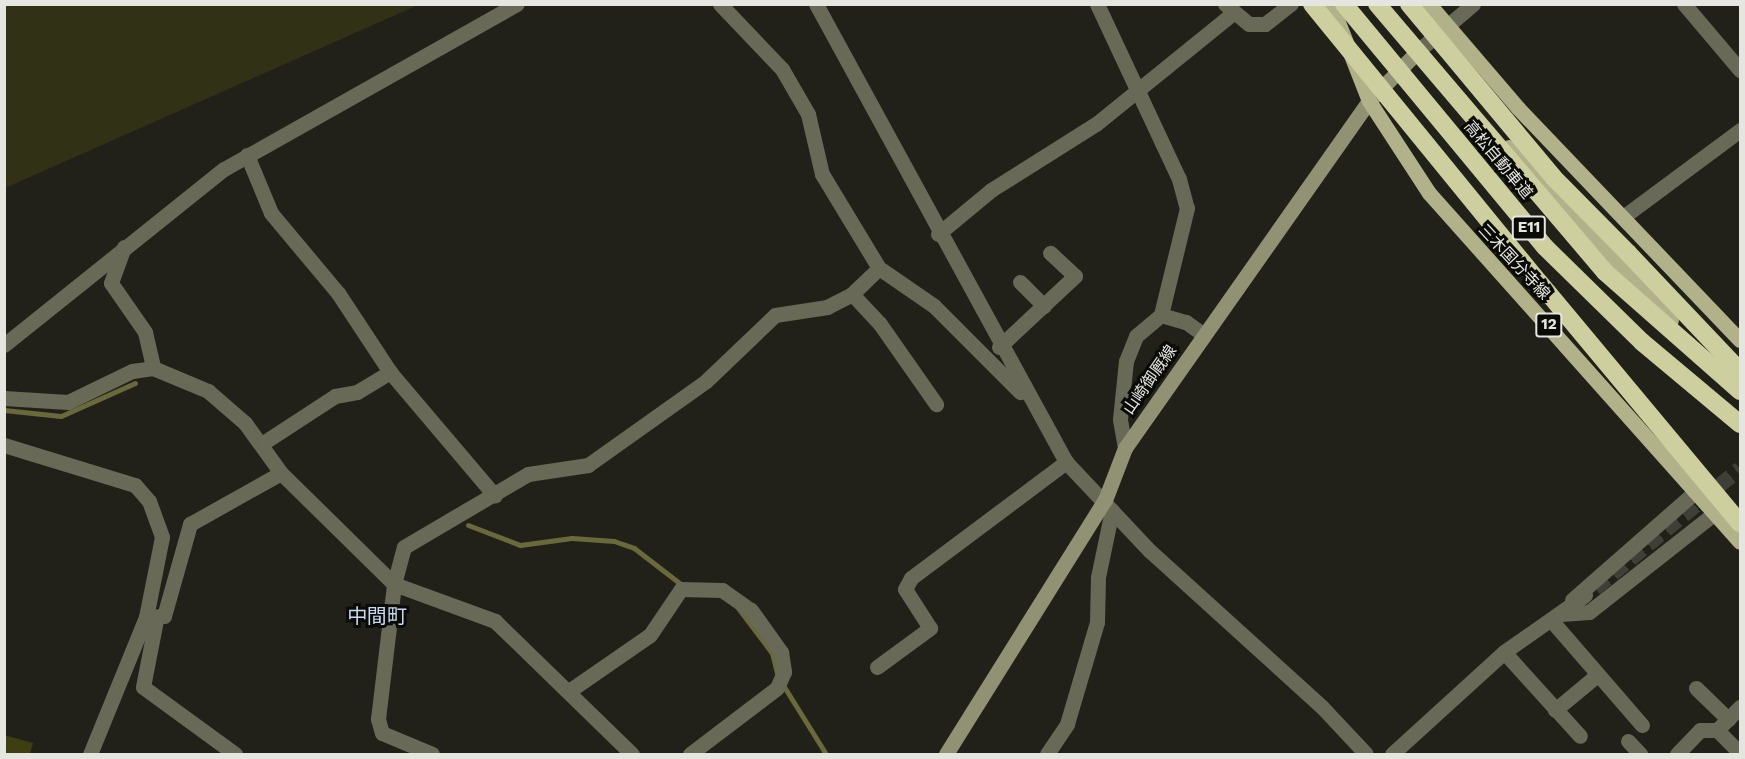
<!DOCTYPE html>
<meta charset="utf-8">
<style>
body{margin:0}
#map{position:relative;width:1745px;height:759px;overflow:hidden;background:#21211a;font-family:"Work Sans","Noto Sans JP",sans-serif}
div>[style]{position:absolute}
.green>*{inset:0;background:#313115}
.stream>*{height:5px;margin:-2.5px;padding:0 2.5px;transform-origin:2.5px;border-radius:2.5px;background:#69693c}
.building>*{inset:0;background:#3e3e10}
.minor-tunnel>*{height:15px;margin-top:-7.5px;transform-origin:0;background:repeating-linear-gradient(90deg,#3f3f38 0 15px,transparent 0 23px)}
.minor>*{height:15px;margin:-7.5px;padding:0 7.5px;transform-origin:7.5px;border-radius:7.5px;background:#686956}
.tertiary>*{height:15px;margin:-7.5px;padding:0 7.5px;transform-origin:7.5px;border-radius:7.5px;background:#686956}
.secondary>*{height:15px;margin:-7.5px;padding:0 7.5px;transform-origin:7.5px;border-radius:7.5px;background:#919273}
.primary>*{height:15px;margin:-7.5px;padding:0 7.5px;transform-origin:7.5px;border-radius:7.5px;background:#b1b28a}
.motorway>*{height:18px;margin:-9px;padding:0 9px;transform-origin:9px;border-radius:9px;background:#cecf9e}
.motorway-bridge>*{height:18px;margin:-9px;padding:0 9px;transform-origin:9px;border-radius:9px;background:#cecf9e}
span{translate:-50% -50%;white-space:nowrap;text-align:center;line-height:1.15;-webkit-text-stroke:6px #0a0a07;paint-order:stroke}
.shield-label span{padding:2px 4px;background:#0a0a07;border:2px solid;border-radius:4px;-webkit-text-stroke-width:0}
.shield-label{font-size:15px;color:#e6e6e1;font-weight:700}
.street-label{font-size:16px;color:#e6e6e1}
.quarter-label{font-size:20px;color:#c8d9f3}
.frame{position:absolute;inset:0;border:6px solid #e6e6e1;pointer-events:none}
</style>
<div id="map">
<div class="green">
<div style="clip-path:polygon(5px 4px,418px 4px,418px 5px,5px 188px)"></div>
</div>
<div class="stream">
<div style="left:4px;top:410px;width:57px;rotate:6deg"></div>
<div style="left:61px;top:416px;width:81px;rotate:-24deg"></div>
<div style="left:468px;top:525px;width:56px;rotate:21deg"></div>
<div style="left:520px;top:545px;width:52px;rotate:-7.7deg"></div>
<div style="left:572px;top:538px;width:42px;rotate:4.1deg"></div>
<div style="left:614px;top:541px;width:21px;rotate:19deg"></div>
<div style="left:634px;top:548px;width:61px;rotate:37.6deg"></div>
<div style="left:738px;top:608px;width:56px;rotate:52.9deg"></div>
<div style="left:772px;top:653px;width:25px;rotate:76deg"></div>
<div style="left:783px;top:685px;width:81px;rotate:58.1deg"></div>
</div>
<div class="building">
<div style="clip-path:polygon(4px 735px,33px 743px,30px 754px,4px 754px)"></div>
</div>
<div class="minor-tunnel">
<div style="left:1595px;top:588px;width:188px;rotate:-39.6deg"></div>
</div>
<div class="minor">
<div style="left:720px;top:4px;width:90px;rotate:46.4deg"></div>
<div style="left:782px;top:69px;width:52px;rotate:60deg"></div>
<div style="left:808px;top:114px;width:62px;rotate:76.9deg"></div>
<div style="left:822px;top:174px;width:110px;rotate:58.8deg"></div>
<div style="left:879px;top:268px;width:67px;rotate:34.6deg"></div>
<div style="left:934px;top:306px;width:122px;rotate:45deg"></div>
<div style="left:816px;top:4px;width:522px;rotate:61.37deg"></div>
<div style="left:1066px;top:462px;width:122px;rotate:46.7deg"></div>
<div style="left:1150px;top:551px;width:232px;rotate:42.2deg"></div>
<div style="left:1322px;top:707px;width:64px;rotate:46.9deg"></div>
<div style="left:1097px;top:4px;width:193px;rotate:64.9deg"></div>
<div style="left:1179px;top:179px;width:30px;rotate:75deg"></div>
<div style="left:1187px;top:208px;width:110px;rotate:103.7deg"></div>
<div style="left:1225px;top:4px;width:31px;rotate:40deg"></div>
<div style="left:1249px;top:24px;width:16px"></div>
<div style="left:1265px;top:24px;width:33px;rotate:-38deg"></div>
<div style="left:1684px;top:4px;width:87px;rotate:49.7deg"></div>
<div style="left:247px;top:155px;width:63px;rotate:67.5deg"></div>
<div style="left:271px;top:213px;width:104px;rotate:50.1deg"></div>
<div style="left:338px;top:293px;width:95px;rotate:56.6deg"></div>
<div style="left:390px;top:372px;width:162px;rotate:49.7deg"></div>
<div style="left:1623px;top:217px;width:146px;rotate:-36.6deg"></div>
<div style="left:938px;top:234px;width:69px;rotate:-39.7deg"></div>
<div style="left:991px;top:190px;width:124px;rotate:-32.2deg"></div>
<div style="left:1096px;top:124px;width:176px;rotate:-39deg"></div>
<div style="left:124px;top:247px;width:38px;rotate:110deg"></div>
<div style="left:111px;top:283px;width:60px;rotate:55.2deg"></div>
<div style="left:145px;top:332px;width:37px;rotate:77deg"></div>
<div style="left:1020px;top:282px;width:34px;rotate:45deg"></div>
<div style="left:852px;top:294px;width:41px;rotate:47deg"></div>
<div style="left:880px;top:324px;width:98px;rotate:55deg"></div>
<div style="left:4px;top:345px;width:282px;rotate:-38.7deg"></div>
<div style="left:224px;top:169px;width:336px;rotate:-29.4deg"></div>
<div style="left:999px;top:347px;width:104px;rotate:-43.1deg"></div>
<div style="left:1075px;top:276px;width:34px;rotate:-137deg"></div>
<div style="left:4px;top:398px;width:64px;rotate:3.6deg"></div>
<div style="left:68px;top:402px;width:71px;rotate:-25.8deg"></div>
<div style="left:132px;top:371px;width:21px;rotate:-8deg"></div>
<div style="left:153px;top:368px;width:60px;rotate:22.7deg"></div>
<div style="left:208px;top:391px;width:49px;rotate:40.9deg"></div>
<div style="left:245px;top:423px;width:62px;rotate:54.2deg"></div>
<div style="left:281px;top:473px;width:158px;rotate:44.5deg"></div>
<div style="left:394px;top:584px;width:108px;rotate:20.1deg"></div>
<div style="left:495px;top:621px;width:191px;rotate:44.2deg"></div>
<div style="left:263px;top:443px;width:86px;rotate:-33.1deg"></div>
<div style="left:335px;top:396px;width:22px;rotate:-10deg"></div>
<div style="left:357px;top:392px;width:39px;rotate:-31deg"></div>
<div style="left:4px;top:445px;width:137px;rotate:17deg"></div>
<div style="left:135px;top:485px;width:21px;rotate:49deg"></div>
<div style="left:149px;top:501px;width:38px;rotate:70deg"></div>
<div style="left:162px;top:537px;width:82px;rotate:101.3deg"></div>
<div style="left:146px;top:617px;width:148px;rotate:112.2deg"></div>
<div style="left:1125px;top:448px;width:29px;rotate:-100deg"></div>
<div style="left:1120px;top:419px;width:58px;rotate:-84.1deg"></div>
<div style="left:1126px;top:361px;width:27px;rotate:-68deg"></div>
<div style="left:1136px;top:336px;width:33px;rotate:-40deg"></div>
<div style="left:1161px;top:315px;width:26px;rotate:16deg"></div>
<div style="left:1186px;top:322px;width:22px;rotate:36deg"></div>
<div style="left:1572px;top:600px;width:165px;rotate:-41.3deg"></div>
<div style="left:1561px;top:614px;width:28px;rotate:-4deg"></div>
<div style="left:1589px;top:612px;width:160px;rotate:-38.2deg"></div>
<div style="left:146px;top:617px;width:18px;rotate:-3deg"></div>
<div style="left:164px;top:616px;width:96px;rotate:-74.2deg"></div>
<div style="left:190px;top:524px;width:104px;rotate:-29.3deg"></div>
<div style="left:156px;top:620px;width:68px;rotate:101deg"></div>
<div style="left:143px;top:687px;width:114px;rotate:36.1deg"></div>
<div style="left:1551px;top:620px;width:139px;rotate:49.1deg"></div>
<div style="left:1504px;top:652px;width:113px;rotate:47.9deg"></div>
<div style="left:877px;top:667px;width:66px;rotate:-36.3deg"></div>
<div style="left:930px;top:628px;width:46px;rotate:-122.7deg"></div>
<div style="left:905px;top:589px;width:13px;rotate:-61deg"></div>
<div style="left:911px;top:578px;width:194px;rotate:-36.8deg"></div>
<div style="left:1696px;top:688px;width:45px;rotate:44.1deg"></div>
<div style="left:569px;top:691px;width:98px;rotate:-34.7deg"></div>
<div style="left:650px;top:635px;width:55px;rotate:-56deg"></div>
<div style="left:681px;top:589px;width:41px;rotate:1.4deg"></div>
<div style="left:722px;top:590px;width:35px;rotate:35deg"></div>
<div style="left:751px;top:610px;width:52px;rotate:54.5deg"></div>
<div style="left:781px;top:652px;width:20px;rotate:81deg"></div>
<div style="left:784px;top:672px;width:17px;rotate:114deg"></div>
<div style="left:777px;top:688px;width:109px;rotate:142.8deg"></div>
<div style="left:1555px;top:710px;width:53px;rotate:-39.7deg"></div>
<div style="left:1717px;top:730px;width:33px;rotate:45deg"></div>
<div style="left:1628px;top:741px;width:18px;rotate:47deg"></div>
<div style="left:432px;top:754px;width:54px;rotate:-157.2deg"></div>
<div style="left:382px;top:733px;width:15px;rotate:-106deg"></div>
<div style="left:378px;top:719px;width:136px;rotate:-83.2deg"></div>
<div style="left:394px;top:584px;width:38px;rotate:-75deg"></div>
<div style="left:404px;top:547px;width:144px;rotate:-30.5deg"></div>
<div style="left:528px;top:474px;width:61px;rotate:-8.5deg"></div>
<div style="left:588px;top:465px;width:145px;rotate:-35.4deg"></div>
<div style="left:706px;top:381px;width:95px;rotate:-43.7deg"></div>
<div style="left:775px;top:315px;width:53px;rotate:-8.7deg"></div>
<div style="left:827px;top:307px;width:28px;rotate:-27deg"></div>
<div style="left:852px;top:294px;width:37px;rotate:-44deg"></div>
<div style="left:1047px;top:754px;width:36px;rotate:-56deg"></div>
<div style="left:1067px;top:724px;width:106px;rotate:-73.6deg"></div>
<div style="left:1097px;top:622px;width:45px;rotate:-88.7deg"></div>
<div style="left:1098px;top:577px;width:68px;rotate:-78.2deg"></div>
<div style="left:1392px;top:754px;width:151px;rotate:-42.3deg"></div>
<div style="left:1504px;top:652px;width:99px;rotate:-35.1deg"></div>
<div style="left:1677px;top:754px;width:33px;rotate:-46deg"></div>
<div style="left:1700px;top:730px;width:17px"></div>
<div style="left:1717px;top:730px;width:33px;rotate:-45deg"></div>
</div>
<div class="tertiary">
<div style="left:1419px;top:50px;width:71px;rotate:-40.4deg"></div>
</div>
<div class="secondary">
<div style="left:946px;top:754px;width:300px;rotate:-58deg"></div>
<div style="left:1105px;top:500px;width:56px;rotate:-69deg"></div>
<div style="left:1125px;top:448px;width:424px;rotate:-54.9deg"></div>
<div style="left:1369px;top:101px;width:71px;rotate:-45.6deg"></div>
</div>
<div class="primary">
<div style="left:1331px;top:4px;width:104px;rotate:68.6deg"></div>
<div style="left:1369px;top:101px;width:110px;rotate:56.9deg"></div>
<div style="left:1429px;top:193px;width:467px;rotate:48.3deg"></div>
<div style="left:1429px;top:4px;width:137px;rotate:49.4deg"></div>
<div style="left:1518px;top:108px;width:321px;rotate:46.3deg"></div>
<div style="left:1509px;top:147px;width:237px;rotate:46.9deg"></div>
</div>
<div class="motorway">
<div style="left:1628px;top:253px;width:163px;rotate:46.5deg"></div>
<div style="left:1539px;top:282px;width:314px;rotate:50.2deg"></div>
</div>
<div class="motorway-bridge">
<div style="left:1312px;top:4px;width:359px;rotate:50.8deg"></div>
<div style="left:1344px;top:4px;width:315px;rotate:50.4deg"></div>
<div style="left:1545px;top:247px;width:136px;rotate:44.4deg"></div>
<div style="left:1642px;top:342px;width:128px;rotate:39.9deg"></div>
<div style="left:1377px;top:4px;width:352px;rotate:49.6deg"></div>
<div style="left:1605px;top:272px;width:180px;rotate:41.4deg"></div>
<div style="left:1409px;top:4px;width:225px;rotate:50.2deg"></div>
<div style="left:1553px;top:177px;width:107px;rotate:45.4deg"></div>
</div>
<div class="shield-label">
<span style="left:1529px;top:228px">E11</span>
<span style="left:1549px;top:325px">12</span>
</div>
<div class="street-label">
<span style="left:1498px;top:160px;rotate:50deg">高松自動車道</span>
<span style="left:1514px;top:262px;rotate:47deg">三木国分寺線</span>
<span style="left:1150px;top:380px;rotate:-55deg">山崎御厩線</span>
</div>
<div class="quarter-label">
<span style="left:377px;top:616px">中間町</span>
</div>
<div class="frame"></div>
</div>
